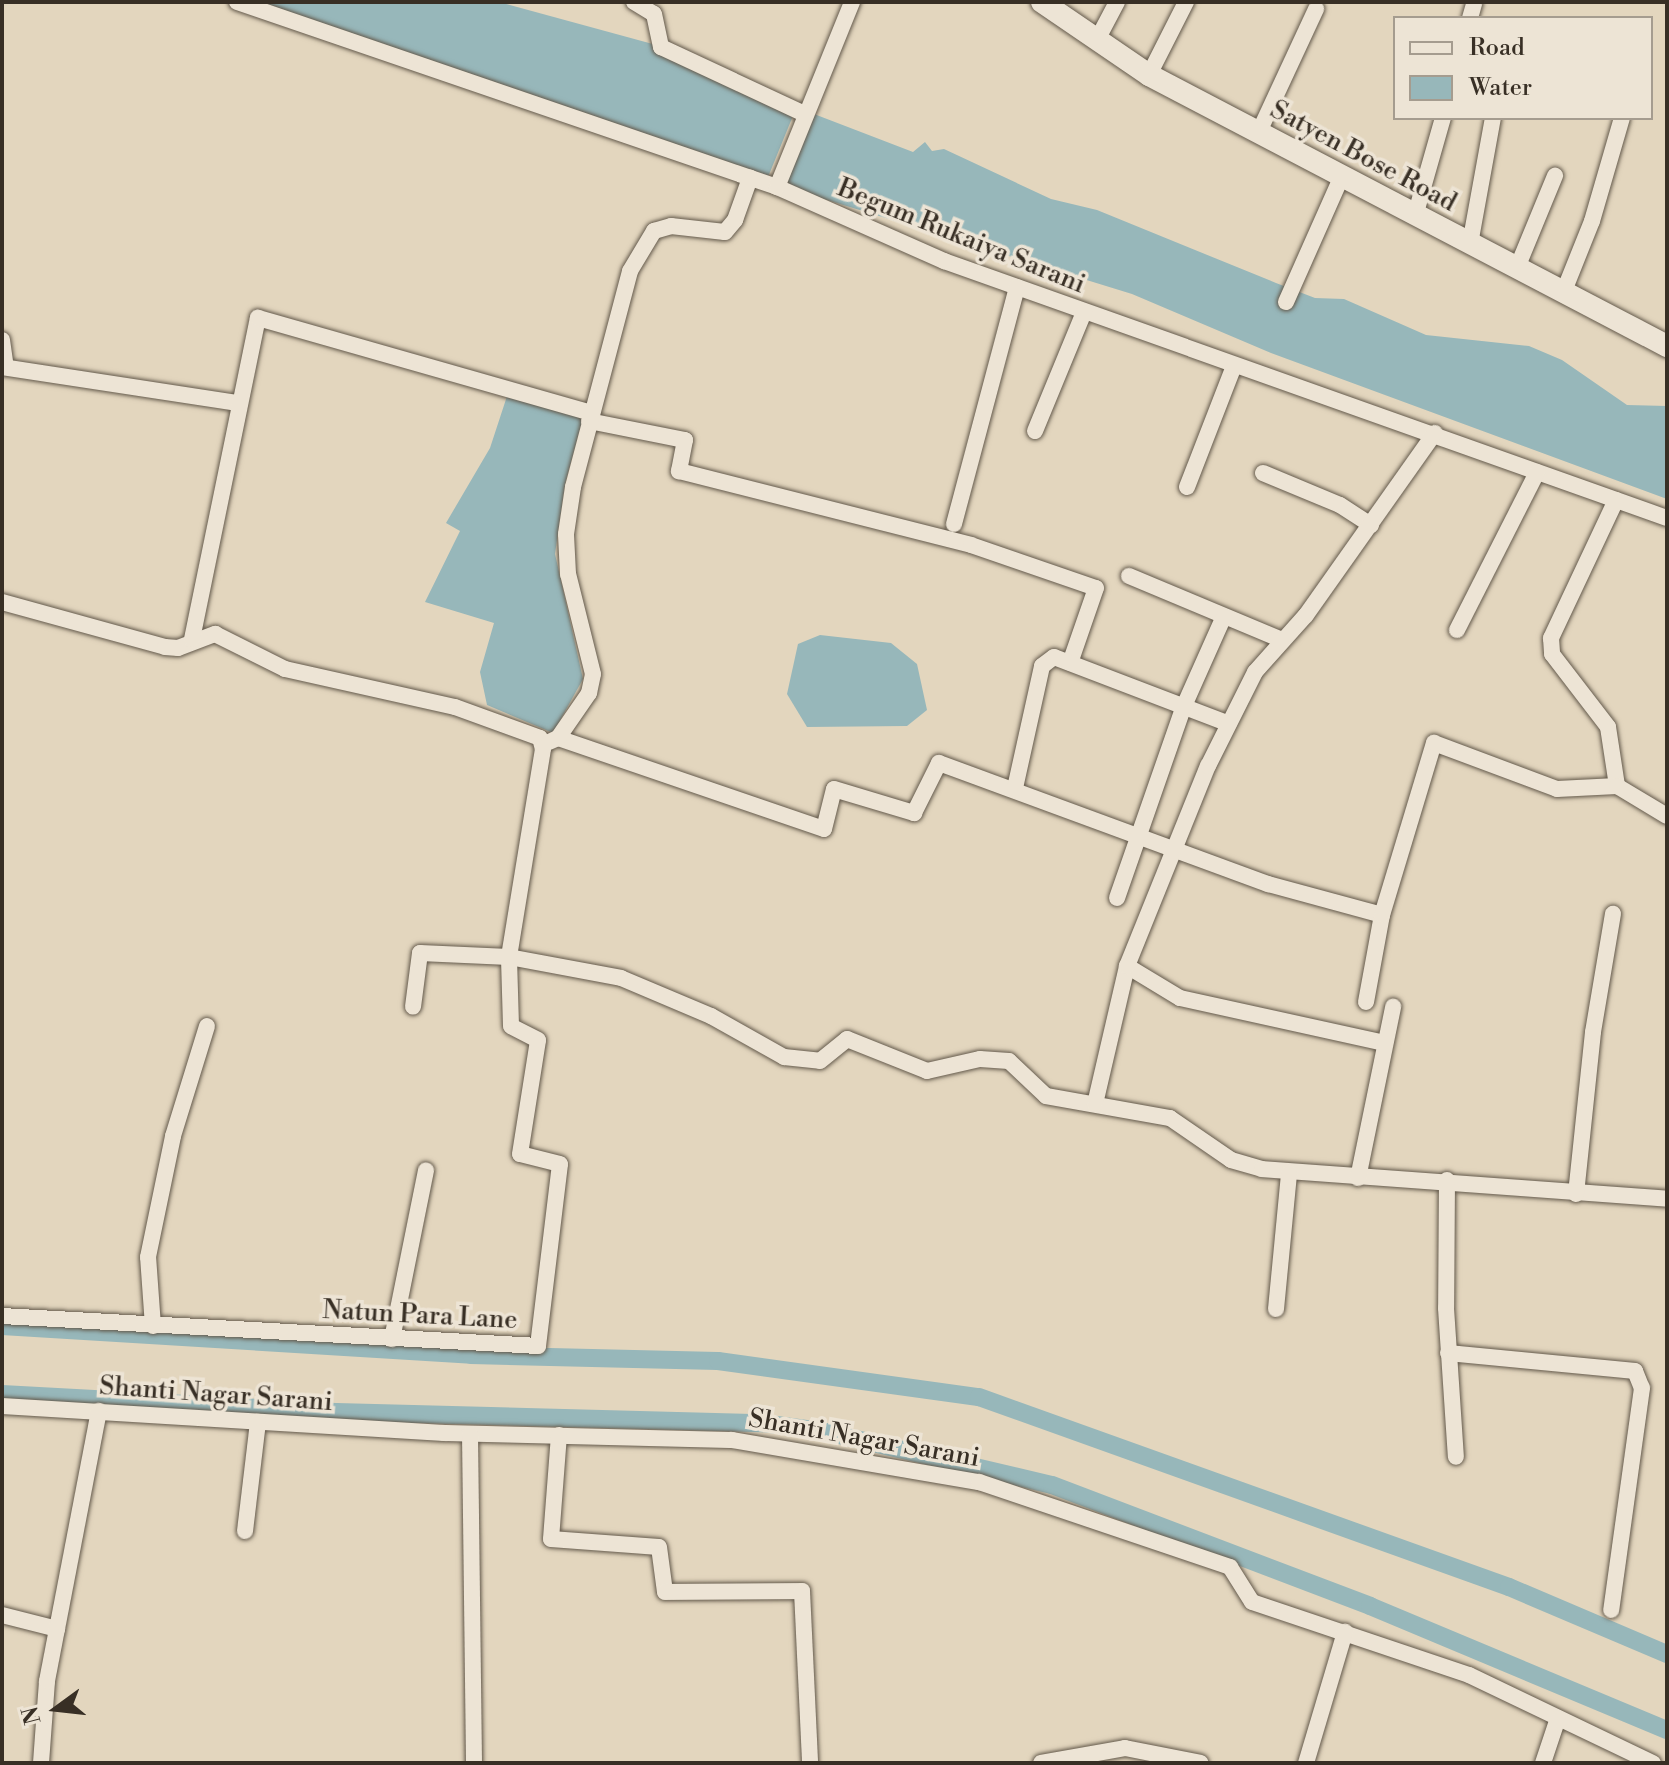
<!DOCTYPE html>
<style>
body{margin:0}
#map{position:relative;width:1669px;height:1765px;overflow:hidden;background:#e3d6be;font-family:"Libre Bodoni",serif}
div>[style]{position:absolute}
.water>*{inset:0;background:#97b7ba}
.canal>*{height:18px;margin:-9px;padding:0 9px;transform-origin:9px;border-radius:9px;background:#97b7ba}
.roads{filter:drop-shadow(0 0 2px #63594b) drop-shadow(0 0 2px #63594b)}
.street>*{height:16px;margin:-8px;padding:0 8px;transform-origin:8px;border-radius:8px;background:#ede4d5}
.secondary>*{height:22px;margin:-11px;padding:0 11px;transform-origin:11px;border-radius:11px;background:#ede4d5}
span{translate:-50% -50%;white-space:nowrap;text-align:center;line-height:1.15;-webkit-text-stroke:7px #ede4d5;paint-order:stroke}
.street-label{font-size:26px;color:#382f25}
.frame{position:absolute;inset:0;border:4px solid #382f25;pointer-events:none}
.legend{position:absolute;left:1393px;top:16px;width:260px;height:104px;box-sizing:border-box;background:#ede4d5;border:2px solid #a59c8f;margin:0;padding:10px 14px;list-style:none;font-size:24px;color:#382f25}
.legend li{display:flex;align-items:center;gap:16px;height:40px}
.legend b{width:40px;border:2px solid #a59c8f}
.north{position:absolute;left:16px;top:1669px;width:80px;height:80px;-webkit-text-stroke:6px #ede4d5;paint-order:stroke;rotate:255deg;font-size:22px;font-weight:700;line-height:32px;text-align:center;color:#382f25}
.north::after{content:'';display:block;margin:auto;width:28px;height:36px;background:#382f25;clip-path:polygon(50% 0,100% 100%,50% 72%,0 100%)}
</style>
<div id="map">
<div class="water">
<div style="clip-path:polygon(255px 2px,499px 2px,660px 46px,797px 106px,768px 177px)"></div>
<div style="clip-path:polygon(814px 114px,913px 152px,925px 142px,932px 151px,944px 149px,1051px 199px,1097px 210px,1276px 283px,1315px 298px,1344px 299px,1426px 335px,1529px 346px,1562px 360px,1627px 405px,1667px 406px,1667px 499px,1271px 353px,1132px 294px,785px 187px)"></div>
<div style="clip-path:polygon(510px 387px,586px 407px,565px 484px,555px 554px,583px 679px,553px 733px,487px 705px,480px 672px,494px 623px,425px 602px,460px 531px,446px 523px,490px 448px)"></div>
<div style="clip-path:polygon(820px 635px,891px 643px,917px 664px,927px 710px,907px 726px,807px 727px,787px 694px,798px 644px)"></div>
</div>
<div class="canal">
<div style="left:2px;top:1326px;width:470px;rotate:3.5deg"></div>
<div style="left:471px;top:1355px;width:247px;rotate:1.4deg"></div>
<div style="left:718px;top:1361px;width:263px;rotate:7.9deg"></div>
<div style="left:979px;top:1397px;width:563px;rotate:19.72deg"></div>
<div style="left:1509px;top:1587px;width:172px;rotate:23deg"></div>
<div style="left:2px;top:1394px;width:334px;rotate:3.1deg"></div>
<div style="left:336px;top:1412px;width:426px;rotate:1.5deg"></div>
<div style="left:762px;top:1423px;width:61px;rotate:7.6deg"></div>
<div style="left:822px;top:1431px;width:236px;rotate:13.2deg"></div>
<div style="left:1052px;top:1485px;width:340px;rotate:20.8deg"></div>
<div style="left:1370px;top:1606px;width:322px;rotate:22.7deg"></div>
</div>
<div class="roads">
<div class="street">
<div style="left:237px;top:2px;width:571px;rotate:18.91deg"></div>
<div style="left:777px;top:187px;width:183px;rotate:23.9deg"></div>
<div style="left:944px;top:261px;width:767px;rotate:19.57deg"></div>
<div style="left:634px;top:2px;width:23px;rotate:31deg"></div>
<div style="left:654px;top:14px;width:34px;rotate:78deg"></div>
<div style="left:661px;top:47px;width:159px;rotate:25deg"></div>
<div style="left:1470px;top:18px;width:15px;rotate:-74deg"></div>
<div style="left:1097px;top:40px;width:43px;rotate:-62.2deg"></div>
<div style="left:1149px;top:75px;width:82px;rotate:-63.1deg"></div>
<div style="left:1258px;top:134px;width:138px;rotate:-65.1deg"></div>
<div style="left:777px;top:187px;width:200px;rotate:-67.9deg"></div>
<div style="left:1415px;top:216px;width:102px;rotate:-74.1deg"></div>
<div style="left:1470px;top:244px;width:128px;rotate:-79.7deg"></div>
<div style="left:1517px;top:268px;width:100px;rotate:-67.6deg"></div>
<div style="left:1564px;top:291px;width:75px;rotate:-68.2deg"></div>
<div style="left:1592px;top:221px;width:107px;rotate:-73.8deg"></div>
<div style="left:1286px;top:302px;width:136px;rotate:-66.1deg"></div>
<div style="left:2px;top:340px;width:27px;rotate:82deg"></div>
<div style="left:2px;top:367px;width:239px;rotate:8.7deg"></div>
<div style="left:589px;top:421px;width:98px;rotate:11.2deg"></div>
<div style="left:685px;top:440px;width:32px;rotate:101deg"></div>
<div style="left:679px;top:471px;width:301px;rotate:14.2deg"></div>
<div style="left:971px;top:545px;width:132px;rotate:19deg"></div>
<div style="left:1096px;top:588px;width:79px;rotate:109.1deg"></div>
<div style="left:1035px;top:431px;width:129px;rotate:-67.6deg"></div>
<div style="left:1263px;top:473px;width:83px;rotate:22.6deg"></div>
<div style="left:1340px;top:505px;width:37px;rotate:33deg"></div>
<div style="left:1187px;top:487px;width:130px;rotate:-68.8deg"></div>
<div style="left:1616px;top:500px;width:153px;rotate:115.2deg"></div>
<div style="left:1551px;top:638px;width:16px;rotate:86deg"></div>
<div style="left:1552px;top:654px;width:92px;rotate:52.5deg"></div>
<div style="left:1608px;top:727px;width:60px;rotate:81.3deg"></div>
<div style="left:954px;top:524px;width:245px;rotate:-75.1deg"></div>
<div style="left:1129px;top:576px;width:166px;rotate:22.7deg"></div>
<div style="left:2px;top:602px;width:169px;rotate:15.4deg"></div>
<div style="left:165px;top:647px;width:13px;rotate:4deg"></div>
<div style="left:178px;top:648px;width:40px;rotate:-21deg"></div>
<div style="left:215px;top:634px;width:78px;rotate:26.6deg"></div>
<div style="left:285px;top:669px;width:174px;rotate:12.6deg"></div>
<div style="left:455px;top:707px;width:90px;rotate:20deg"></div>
<div style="left:540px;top:738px;width:11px;rotate:75deg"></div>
<div style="left:543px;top:749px;width:211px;rotate:99.3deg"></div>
<div style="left:509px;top:957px;width:114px;rotate:10.6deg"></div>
<div style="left:621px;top:978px;width:98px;rotate:22.9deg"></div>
<div style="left:711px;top:1016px;width:84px;rotate:29.3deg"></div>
<div style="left:784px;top:1057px;width:36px;rotate:6deg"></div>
<div style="left:820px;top:1061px;width:35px;rotate:-39deg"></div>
<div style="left:847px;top:1039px;width:86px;rotate:21.8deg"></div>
<div style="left:927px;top:1071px;width:54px;rotate:-12.8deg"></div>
<div style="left:980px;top:1059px;width:29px;rotate:4deg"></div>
<div style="left:1009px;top:1061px;width:51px;rotate:43.4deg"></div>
<div style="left:1046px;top:1096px;width:126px;rotate:10.1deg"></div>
<div style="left:1170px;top:1118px;width:74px;rotate:34.5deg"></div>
<div style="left:1231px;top:1160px;width:32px;rotate:16deg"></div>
<div style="left:1262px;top:1169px;width:406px;rotate:4.2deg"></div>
<div style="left:1457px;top:630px;width:177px;rotate:-63.1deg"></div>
<div style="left:192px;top:639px;width:328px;rotate:-78.4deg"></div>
<div style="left:258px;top:318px;width:346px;rotate:15.9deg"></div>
<div style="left:558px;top:738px;width:281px;rotate:18.9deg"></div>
<div style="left:824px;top:829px;width:41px;rotate:-76deg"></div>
<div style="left:834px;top:789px;width:84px;rotate:16.7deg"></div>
<div style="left:914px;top:813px;width:56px;rotate:-63.4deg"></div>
<div style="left:939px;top:763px;width:351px;rotate:20.2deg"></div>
<div style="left:1268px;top:884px;width:118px;rotate:15.2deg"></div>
<div style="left:549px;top:742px;width:10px;rotate:-24deg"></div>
<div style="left:558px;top:738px;width:55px;rotate:-55.4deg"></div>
<div style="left:589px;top:693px;width:19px;rotate:-78deg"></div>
<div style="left:593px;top:674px;width:103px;rotate:-104deg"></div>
<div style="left:568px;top:574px;width:40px;rotate:-92.9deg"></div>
<div style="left:566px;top:534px;width:48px;rotate:-81.5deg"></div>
<div style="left:573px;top:487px;width:223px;rotate:-75.2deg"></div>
<div style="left:630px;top:271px;width:47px;rotate:-59deg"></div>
<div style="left:654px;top:231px;width:18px;rotate:-16deg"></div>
<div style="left:671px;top:226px;width:54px;rotate:6.3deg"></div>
<div style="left:725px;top:232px;width:16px;rotate:-50deg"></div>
<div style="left:735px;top:220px;width:45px;rotate:-70.3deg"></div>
<div style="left:1015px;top:788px;width:125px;rotate:-77.5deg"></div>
<div style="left:1042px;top:666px;width:15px;rotate:-37deg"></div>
<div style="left:1054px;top:657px;width:187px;rotate:20.9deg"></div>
<div style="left:1117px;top:898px;width:203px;rotate:-70.8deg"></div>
<div style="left:1184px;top:706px;width:98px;rotate:-66deg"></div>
<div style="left:1127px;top:966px;width:62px;rotate:31.1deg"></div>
<div style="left:1180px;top:998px;width:210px;rotate:12.4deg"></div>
<div style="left:1366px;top:1002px;width:88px;rotate:-79.6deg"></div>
<div style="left:1382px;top:915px;width:180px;rotate:-73.2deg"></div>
<div style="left:1434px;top:743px;width:131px;rotate:20.5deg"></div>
<div style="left:1557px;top:789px;width:60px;rotate:-2.9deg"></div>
<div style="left:1617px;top:786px;width:58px;rotate:31deg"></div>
<div style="left:1095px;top:1104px;width:142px;rotate:-76.9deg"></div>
<div style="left:1127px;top:966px;width:216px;rotate:-68deg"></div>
<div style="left:1208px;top:766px;width:105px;rotate:-63.4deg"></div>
<div style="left:1255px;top:672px;width:76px;rotate:-48.2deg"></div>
<div style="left:1306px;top:615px;width:223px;rotate:-54.7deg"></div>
<div style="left:1358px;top:1178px;width:175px;rotate:-78.4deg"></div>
<div style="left:1447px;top:1180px;width:128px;rotate:90.4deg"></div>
<div style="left:1446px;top:1308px;width:149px;rotate:86.2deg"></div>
<div style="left:1576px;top:1194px;width:163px;rotate:-84deg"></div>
<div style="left:1593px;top:1032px;width:120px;rotate:-80.4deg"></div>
<div style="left:1276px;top:1309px;width:137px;rotate:-84.5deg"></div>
<div style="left:2px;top:1316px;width:537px;rotate:3.2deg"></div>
<div style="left:538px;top:1346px;width:183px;rotate:-83.1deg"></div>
<div style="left:560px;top:1164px;width:41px;rotate:-166deg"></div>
<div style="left:520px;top:1154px;width:115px;rotate:-81deg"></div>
<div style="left:538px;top:1040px;width:30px;rotate:-153deg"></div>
<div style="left:511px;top:1026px;width:69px;rotate:-91.7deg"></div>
<div style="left:509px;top:957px;width:89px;rotate:-177.4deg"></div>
<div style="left:420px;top:953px;width:54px;rotate:97.4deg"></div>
<div style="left:153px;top:1326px;width:69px;rotate:-94.1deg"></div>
<div style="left:148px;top:1257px;width:124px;rotate:-78.3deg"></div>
<div style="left:173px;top:1136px;width:115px;rotate:-72.8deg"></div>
<div style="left:392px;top:1339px;width:172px;rotate:-78.6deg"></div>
<div style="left:1448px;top:1353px;width:188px;rotate:5.5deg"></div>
<div style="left:1635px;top:1371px;width:18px;rotate:68deg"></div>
<div style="left:1642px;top:1388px;width:224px;rotate:97.9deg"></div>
<div style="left:2px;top:1406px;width:443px;rotate:3.5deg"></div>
<div style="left:444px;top:1433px;width:288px;rotate:1.4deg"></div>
<div style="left:732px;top:1440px;width:251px;rotate:9.7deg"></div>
<div style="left:979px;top:1482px;width:265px;rotate:18.7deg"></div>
<div style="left:1230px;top:1567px;width:41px;rotate:57.8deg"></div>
<div style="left:1252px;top:1602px;width:229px;rotate:18.6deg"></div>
<div style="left:1469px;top:1675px;width:204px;rotate:25.6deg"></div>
<div style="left:470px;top:1434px;width:329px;rotate:89.3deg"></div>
<div style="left:559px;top:1435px;width:104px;rotate:94.4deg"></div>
<div style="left:551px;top:1539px;width:108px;rotate:4.2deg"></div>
<div style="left:659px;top:1547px;width:45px;rotate:82.4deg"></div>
<div style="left:665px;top:1592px;width:137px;rotate:-0.4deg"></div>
<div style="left:802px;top:1591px;width:172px;rotate:87.3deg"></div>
<div style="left:245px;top:1531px;width:110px;rotate:-83.2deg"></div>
<div style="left:2px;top:1615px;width:57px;rotate:14.3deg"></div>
<div style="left:41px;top:1763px;width:82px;rotate:-85.8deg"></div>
<div style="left:47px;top:1681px;width:275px;rotate:-79.1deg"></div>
<div style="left:1041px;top:1763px;width:85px;rotate:-10.1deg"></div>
<div style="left:1125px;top:1748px;width:77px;rotate:11.2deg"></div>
<div style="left:1306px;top:1763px;width:137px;rotate:-73.4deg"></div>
<div style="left:1543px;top:1763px;width:47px;rotate:-71.6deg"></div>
</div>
<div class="secondary">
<div style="left:1042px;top:2px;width:130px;rotate:34.3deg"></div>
<div style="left:1149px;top:75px;width:585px;rotate:27.62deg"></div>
</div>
</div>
<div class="street-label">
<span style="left:1363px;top:157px;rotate:28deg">Satyen Bose Road</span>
<span style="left:961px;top:237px;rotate:22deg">Begum Rukaiya Sarani</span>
<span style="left:420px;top:1316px;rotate:3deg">Natun Para Lane</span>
<span style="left:216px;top:1395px;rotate:4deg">Shanti Nagar Sarani</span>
<span style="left:864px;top:1439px;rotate:10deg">Shanti Nagar Sarani</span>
</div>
<div class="frame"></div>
<ul class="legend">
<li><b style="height:10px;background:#ede4d5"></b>Road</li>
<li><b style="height:22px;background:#97b7ba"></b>Water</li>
</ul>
<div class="north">N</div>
</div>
